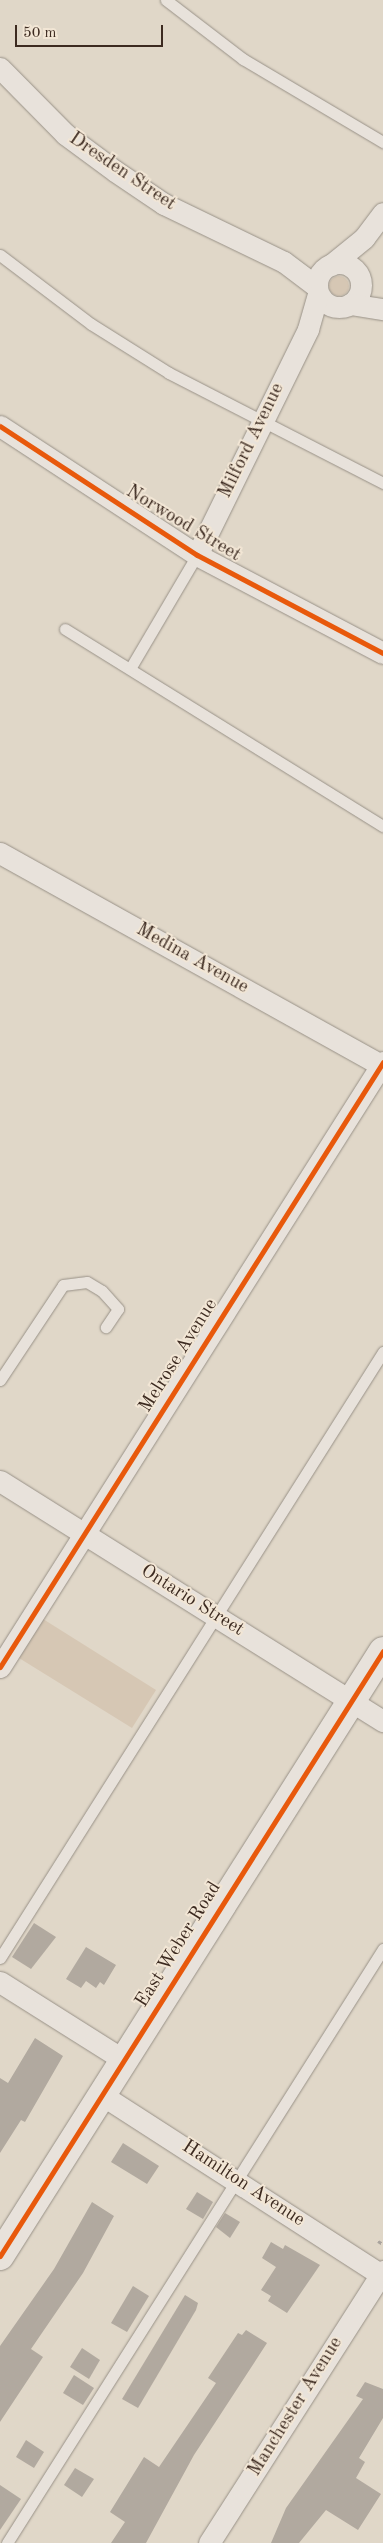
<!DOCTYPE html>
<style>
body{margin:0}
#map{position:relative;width:383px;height:2543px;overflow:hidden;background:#e0d7c8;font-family:"Old Standard TT",serif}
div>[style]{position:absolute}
.green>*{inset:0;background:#d6c7b4}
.round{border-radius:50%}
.building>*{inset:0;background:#b1a99f}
.path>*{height:3px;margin-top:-1.5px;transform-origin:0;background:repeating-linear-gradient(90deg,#aaa49e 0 4px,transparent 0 6.5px)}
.roads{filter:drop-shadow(0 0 1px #989187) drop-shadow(0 0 1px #989187)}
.service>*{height:11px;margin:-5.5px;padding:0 5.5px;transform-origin:5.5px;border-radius:5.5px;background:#e8e2db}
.minor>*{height:21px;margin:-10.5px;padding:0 10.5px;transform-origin:10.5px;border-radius:10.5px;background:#e8e2db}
.minor>.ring{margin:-10.5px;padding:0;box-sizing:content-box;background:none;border:21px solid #e8e2db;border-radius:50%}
.tertiary>*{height:28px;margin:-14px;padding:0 14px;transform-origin:14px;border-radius:14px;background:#e8e2db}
.cycleway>*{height:5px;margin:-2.5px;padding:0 2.5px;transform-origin:2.5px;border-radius:2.5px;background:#e8590c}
span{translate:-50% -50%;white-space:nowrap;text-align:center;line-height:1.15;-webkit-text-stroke:4px #f2e6d5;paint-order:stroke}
.street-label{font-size:19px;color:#3c2a20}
.scale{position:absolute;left:15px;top:25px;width:148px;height:22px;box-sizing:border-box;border:2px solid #3c2a20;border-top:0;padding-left:6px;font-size:15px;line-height:18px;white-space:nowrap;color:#3c2a20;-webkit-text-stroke:4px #f2e6d5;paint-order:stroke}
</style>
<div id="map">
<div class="green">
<div class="round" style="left:329px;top:276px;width:20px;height:20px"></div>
<div style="clip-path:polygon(43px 1619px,156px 1690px,132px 1728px,19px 1658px)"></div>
</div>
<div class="building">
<div style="clip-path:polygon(34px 1923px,56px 1937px,31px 1969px,12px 1957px)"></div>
<div style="clip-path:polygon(86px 1947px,116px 1965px,104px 1985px,100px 1982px,96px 1988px,86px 1981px,81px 1988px,66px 1979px)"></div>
<div style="clip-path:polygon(35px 2038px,63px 2056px,25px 2122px,21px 2120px,0 2153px,0 2078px,8px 2083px)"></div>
<div style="clip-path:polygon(123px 2143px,159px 2166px,147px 2184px,111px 2162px)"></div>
<div style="clip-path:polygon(197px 2192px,213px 2202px,203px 2219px,186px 2209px)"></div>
<div style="clip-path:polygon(92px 2202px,114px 2216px,83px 2273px,31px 2349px,43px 2357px,0 2422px,0 2346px,54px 2269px)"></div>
<div style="clip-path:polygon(225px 2213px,240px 2222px,230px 2238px,216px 2227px)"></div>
<div style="clip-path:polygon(271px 2242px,283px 2249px,285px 2245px,320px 2265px,287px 2313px,268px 2301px,271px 2296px,261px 2290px,276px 2267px,262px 2258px)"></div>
<div style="clip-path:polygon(133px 2286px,149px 2296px,127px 2332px,111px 2323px)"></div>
<div style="clip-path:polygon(185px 2295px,198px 2303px,196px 2310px,138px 2408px,122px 2399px)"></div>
<div style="clip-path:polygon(246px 2330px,267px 2343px,194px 2455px,146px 2543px,111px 2543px,125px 2522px,110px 2512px,144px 2457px,159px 2467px,216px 2383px,208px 2378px,238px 2333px,242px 2335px)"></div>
<div style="clip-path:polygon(82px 2348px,100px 2360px,89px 2379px,70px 2367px)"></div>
<div style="clip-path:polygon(74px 2375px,94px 2388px,83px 2405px,63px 2393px)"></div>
<div style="clip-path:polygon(365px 2382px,383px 2389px,383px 2418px,359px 2458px,365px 2462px,356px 2478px,381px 2494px,358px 2530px,326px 2510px,299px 2543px,271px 2543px,286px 2508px,363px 2399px,356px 2396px)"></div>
<div style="clip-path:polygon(26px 2440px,44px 2452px,34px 2468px,16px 2457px)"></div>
<div style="clip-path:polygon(75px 2468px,94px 2479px,82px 2497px,64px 2485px)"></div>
<div style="clip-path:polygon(0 2485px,21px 2499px,0 2530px)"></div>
</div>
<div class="path">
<div style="left:378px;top:2241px;width:6px;rotate:31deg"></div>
</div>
<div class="roads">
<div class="service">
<div style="left:166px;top:0;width:97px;rotate:37.5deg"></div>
<div style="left:243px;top:59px;width:163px;rotate:30.7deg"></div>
<div style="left:0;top:255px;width:114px;rotate:37.2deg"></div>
<div style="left:91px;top:324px;width:92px;rotate:32.1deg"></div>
<div style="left:169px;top:373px;width:241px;rotate:27.2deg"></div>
<div style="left:65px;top:629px;width:374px;rotate:31.8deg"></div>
<div style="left:131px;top:667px;width:130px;rotate:-59.5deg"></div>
<div style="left:0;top:1380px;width:114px;rotate:-56.4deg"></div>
<div style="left:63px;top:1285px;width:24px;rotate:-7deg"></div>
<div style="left:87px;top:1282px;width:17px;rotate:31deg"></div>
<div style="left:102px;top:1291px;width:24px;rotate:48deg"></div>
<div style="left:118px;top:1309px;width:22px;rotate:124deg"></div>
<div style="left:0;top:1958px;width:717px;rotate:-57.71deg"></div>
<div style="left:7px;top:2543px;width:703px;rotate:-57.67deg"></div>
</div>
<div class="minor">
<div style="left:0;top:68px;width:93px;rotate:45.4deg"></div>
<div style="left:65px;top:134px;width:62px;rotate:36.5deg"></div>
<div style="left:115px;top:171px;width:59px;rotate:34deg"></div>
<div style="left:164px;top:204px;width:133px;rotate:25.8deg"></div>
<div style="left:284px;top:262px;width:41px;rotate:37.1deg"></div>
<div class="ring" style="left:317px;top:263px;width:23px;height:23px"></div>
<div style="left:331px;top:265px;width:43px;rotate:-39.3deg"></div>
<div style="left:364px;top:238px;width:31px;rotate:-53deg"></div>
<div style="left:350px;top:304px;width:33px;rotate:9deg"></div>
<div style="left:0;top:426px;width:235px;rotate:33.2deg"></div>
<div style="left:197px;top:555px;width:210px;rotate:27.8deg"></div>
<div style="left:197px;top:555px;width:252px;rotate:-63.8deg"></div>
<div style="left:308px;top:329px;width:36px;rotate:-74deg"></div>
<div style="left:0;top:853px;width:438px;rotate:29.1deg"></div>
<div style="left:0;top:1481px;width:452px;rotate:32.1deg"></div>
<div style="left:0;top:1667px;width:716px;rotate:-57.66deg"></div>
<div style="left:0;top:1982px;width:146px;rotate:32.2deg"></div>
<div style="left:102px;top:2095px;width:334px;rotate:32.8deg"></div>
<div style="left:209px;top:2543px;width:323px;rotate:-57.4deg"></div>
</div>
<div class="tertiary">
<div style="left:0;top:2256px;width:716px;rotate:-57.66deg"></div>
</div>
</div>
<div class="cycleway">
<div style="left:0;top:426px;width:235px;rotate:33.2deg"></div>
<div style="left:197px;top:555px;width:210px;rotate:27.8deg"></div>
<div style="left:0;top:1667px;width:716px;rotate:-57.66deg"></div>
<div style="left:0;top:2256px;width:716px;rotate:-57.66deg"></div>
</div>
<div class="street-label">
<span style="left:122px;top:172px;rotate:34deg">Dresden Street</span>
<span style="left:252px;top:441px;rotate:-64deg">Milford Avenue</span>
<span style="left:183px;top:524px;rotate:31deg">Norwood Street</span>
<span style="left:192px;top:959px;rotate:29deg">Medina Avenue</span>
<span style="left:179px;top:1356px;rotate:-58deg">Melrose Avenue</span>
<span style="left:192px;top:1601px;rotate:32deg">Ontario Street</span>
<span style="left:179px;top:1945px;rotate:-58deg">East Weber Road</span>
<span style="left:243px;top:2184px;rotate:33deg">Hamilton Avenue</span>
<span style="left:296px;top:2407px;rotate:-58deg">Manchester Avenue</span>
</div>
<div class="scale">50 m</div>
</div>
